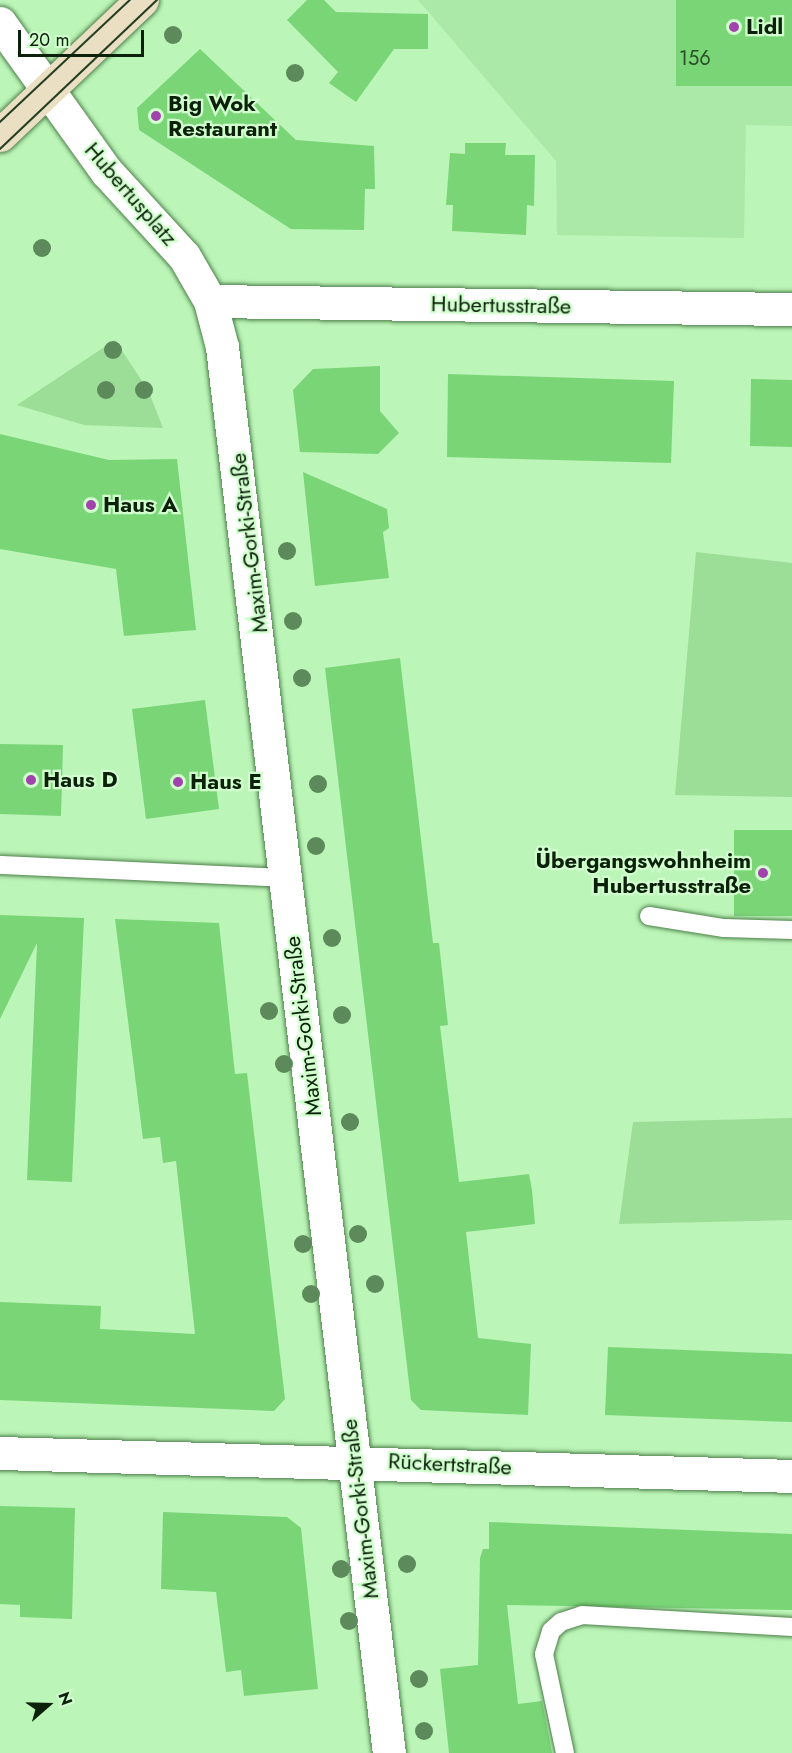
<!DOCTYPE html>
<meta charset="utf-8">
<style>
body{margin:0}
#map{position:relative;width:792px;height:1753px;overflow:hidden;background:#bcf5b8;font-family:Jost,sans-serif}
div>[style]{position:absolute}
.built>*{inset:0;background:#abe9a8}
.green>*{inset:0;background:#9cde98}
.building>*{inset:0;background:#7ad577}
.roads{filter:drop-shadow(0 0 2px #4c804a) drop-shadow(0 0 2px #4c804a)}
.service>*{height:18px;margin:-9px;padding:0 9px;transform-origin:9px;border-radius:9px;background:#fff}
.minor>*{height:33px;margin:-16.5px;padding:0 16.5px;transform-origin:16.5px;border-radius:16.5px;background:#fff}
.tertiary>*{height:33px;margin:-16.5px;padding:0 16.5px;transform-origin:16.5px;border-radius:16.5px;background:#fff}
.secondary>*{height:33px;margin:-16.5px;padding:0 16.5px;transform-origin:16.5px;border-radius:16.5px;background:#eadec3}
.tram>*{height:1.5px;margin:-0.75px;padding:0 0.75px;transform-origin:0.75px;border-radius:0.75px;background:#233e21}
.trees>*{width:18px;height:18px;margin:-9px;border-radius:50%;background:#5c8a5a}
.dots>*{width:16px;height:16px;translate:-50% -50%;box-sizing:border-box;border:3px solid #d1ffce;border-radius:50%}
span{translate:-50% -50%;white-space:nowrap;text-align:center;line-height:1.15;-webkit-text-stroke:4.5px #d1ffce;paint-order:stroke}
.number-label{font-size:20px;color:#274e25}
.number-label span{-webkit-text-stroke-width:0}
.poi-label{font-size:22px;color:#0b210a;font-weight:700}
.left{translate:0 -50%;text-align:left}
.right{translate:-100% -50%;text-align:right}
.street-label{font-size:22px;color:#0b210a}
.north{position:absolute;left:18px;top:1675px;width:60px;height:60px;-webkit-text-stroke:4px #d1ffce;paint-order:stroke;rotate:70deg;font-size:16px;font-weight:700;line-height:24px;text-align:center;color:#0b210a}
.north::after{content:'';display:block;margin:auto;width:21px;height:27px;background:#0b210a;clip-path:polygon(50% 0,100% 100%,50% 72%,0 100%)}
.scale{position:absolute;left:18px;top:30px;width:126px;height:27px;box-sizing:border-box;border:3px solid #0b210a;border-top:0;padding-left:8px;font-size:18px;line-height:21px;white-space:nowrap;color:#0b210a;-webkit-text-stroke:4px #d1ffce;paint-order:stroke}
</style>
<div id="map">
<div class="built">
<div style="clip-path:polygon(418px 0,792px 0,792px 126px,746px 125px,744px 238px,557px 235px,556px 161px)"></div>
</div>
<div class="green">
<div style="clip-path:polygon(115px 340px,148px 390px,163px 428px,84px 425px,17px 405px)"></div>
<div style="clip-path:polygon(696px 552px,792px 563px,792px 797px,675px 795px)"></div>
<div style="clip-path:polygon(792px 1118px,792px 1220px,619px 1224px,633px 1122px)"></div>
</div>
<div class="building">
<div style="clip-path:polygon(307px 0,324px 0,336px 12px,428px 14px,428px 49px,394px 49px,356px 102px,329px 83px,338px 72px,287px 20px)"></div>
<div style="clip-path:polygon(676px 0,792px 0,792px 86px,676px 86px)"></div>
<div style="clip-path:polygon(200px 49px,296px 140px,374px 146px,375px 189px,365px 189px,364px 230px,291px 229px,139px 130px,137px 108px)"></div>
<div style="clip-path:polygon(465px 143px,506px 143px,505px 155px,535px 155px,534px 206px,527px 205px,526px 235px,452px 231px,453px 205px,446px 205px,450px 153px,465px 154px)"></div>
<div style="clip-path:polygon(380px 366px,380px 411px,399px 433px,378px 454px,300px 452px,293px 390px,313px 369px)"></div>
<div style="clip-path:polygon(448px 374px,674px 381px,671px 463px,447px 457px)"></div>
<div style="clip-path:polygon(751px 379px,792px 380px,792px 447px,750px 446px)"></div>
<div style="clip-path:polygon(0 434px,109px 460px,177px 459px,196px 630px,124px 636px,116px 569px,0 549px)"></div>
<div style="clip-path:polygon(303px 472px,387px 509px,389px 528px,383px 532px,389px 578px,315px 586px)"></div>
<div style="clip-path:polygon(400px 658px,433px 943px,439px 943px,448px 1025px,440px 1026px,459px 1182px,529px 1174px,532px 1190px,535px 1224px,466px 1232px,478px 1338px,531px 1344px,528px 1415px,421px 1410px,411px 1400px,325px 668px)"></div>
<div style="clip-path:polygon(205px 700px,219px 809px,146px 819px,132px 709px)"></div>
<div style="clip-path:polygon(0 744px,63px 745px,61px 816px,0 814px)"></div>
<div style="clip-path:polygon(734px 830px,792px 830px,792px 916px,734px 916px)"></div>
<div style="clip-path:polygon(0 915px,84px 918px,72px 1182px,27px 1180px,37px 943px,0 1019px)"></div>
<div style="clip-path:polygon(115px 919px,219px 923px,235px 1074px,247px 1073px,285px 1399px,274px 1411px,0 1400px,0 1302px,101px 1306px,100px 1329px,195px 1334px,176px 1161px,163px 1163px,160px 1137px,143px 1139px)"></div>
<div style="clip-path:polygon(608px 1347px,792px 1354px,792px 1422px,605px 1415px)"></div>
<div style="clip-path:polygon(0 1506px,75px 1508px,72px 1619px,20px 1617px,20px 1605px,0 1604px)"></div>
<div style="clip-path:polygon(163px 1512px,287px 1517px,301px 1528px,318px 1689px,244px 1696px,241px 1670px,226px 1672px,216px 1592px,161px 1589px)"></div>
<div style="clip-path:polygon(489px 1522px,792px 1534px,792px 1610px,507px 1605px,518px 1704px,542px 1701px,552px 1753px,449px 1753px,440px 1669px,478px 1665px,480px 1558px,483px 1549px,489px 1549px)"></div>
</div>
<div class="roads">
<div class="service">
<div style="left:0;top:865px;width:286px;rotate:2.6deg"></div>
<div style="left:649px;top:916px;width:76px;rotate:9.1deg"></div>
<div style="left:724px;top:928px;width:68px;rotate:1.7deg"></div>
<div style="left:565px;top:1753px;width:101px;rotate:-102deg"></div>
<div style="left:544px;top:1654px;width:24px;rotate:-73deg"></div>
<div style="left:551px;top:1631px;width:13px;rotate:-42deg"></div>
<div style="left:561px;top:1622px;width:22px;rotate:-18deg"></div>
<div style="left:582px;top:1615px;width:210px;rotate:3.3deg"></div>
</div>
<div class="minor">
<div style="left:210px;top:301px;width:582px;rotate:0.79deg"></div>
<div style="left:0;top:1453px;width:792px;rotate:1.66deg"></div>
</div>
<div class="tertiary">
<div style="left:0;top:23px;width:182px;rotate:54.4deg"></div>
<div style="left:106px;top:171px;width:115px;rotate:47.5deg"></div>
<div style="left:184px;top:256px;width:52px;rotate:60deg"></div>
<div style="left:210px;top:301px;width:48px;rotate:75.4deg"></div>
<div style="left:222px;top:347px;width:1416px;rotate:83.23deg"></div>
</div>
<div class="secondary">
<div style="left:0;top:135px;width:196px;rotate:-43.6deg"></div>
</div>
</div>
<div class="tram">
<div style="left:0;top:122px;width:178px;rotate:-43.2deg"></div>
<div style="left:0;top:149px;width:216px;rotate:-43.5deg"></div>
</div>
<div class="trees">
<div style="left:173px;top:35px"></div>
<div style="left:295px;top:73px"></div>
<div style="left:42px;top:248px"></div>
<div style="left:113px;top:350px"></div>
<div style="left:106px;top:390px"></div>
<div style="left:144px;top:390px"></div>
<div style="left:287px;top:551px"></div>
<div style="left:293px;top:621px"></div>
<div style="left:302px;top:678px"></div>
<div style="left:318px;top:784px"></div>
<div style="left:316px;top:846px"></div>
<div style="left:332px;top:938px"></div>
<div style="left:269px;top:1011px"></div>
<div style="left:342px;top:1015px"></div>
<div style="left:284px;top:1064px"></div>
<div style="left:350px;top:1122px"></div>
<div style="left:358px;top:1234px"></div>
<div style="left:303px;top:1244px"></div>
<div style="left:375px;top:1284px"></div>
<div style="left:311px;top:1294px"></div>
<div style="left:407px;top:1564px"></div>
<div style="left:341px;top:1569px"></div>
<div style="left:349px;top:1621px"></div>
<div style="left:419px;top:1679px"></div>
<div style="left:424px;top:1731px"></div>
</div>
<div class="dots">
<div style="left:734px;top:27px;background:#a143ac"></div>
<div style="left:156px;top:116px;background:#a143ac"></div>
<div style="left:91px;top:505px;background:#a143ac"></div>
<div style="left:31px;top:780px;background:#a143ac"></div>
<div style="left:178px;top:782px;background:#a143ac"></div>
<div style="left:763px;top:873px;background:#a143ac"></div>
</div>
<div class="number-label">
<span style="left:695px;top:58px">156</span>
</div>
<div class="poi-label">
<span class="left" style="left:746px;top:27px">Lidl</span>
<span class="left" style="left:168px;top:116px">Big Wok<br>Restaurant</span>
<span class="left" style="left:103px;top:505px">Haus A</span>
<span class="left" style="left:43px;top:780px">Haus D</span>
<span class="left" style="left:190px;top:782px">Haus E</span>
<span class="right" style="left:751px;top:873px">Übergangswohnheim<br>Hubertusstraße</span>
</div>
<div class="street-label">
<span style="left:131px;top:194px;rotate:49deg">Hubertusplatz</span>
<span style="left:501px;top:305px;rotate:1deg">Hubertusstraße</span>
<span style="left:249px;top:543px;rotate:-97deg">Maxim-Gorki-Straße</span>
<span style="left:303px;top:1026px;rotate:-97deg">Maxim-Gorki-Straße</span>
<span style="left:450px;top:1464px;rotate:3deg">Rückertstraße</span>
<span style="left:360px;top:1509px;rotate:-97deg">Maxim-Gorki-Straße</span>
</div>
<div class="north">N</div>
<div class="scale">20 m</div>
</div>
